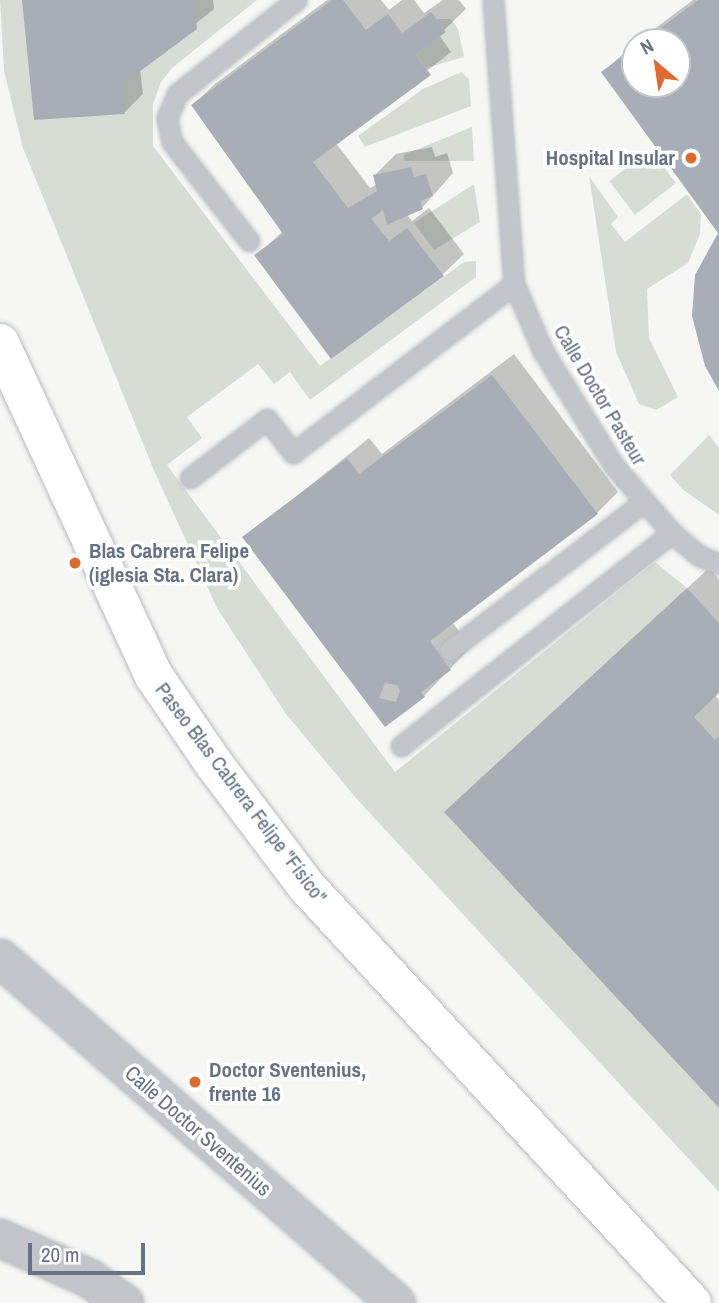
<!DOCTYPE html>
<meta charset="utf-8">
<style>
body{margin:0}
#map{position:relative;width:719px;height:1303px;overflow:hidden;background:#f6f7f4;font-family:"Archivo Narrow",sans-serif}
div>[style]{position:absolute}
.green>*{inset:0;background:#d7ddd5}
.shadow>*{inset:0;background:#0003}
.building>*{inset:0;background:#a9aeb6}
.roads{filter:drop-shadow(0 0 2px #b7bac0) drop-shadow(0 0 2px #b7bac0)}
.lane>*{height:19px;margin:-9.5px;padding:0 9.5px;transform-origin:9.5px;border-radius:9.5px;background:#c2c5c9}
.street>*{height:37px;margin:-18.5px;padding:0 18.5px;transform-origin:18.5px;border-radius:18.5px;background:#c2c5c9}
.secondary>*{height:38px;margin:-19px;padding:0 19px;transform-origin:19px;border-radius:19px;background:#fff}
.dots>*{width:19px;height:19px;translate:-50% -50%;box-sizing:border-box;border:4px solid #fff;border-radius:50%}
span{translate:-50% -50%;white-space:nowrap;text-align:center;line-height:1.15;-webkit-text-stroke:7px #fff;paint-order:stroke}
.poi-label{font-size:21px;color:#677384;font-weight:700}
.right{translate:-100% -50%;text-align:right}
.left{translate:0 -50%;text-align:left}
.street-label{font-size:21px;color:#677384}
.north{position:absolute;left:621px;top:28px;width:70px;height:70px;box-sizing:border-box;background:#fff;border:2px solid #c2c7ce;border-radius:50%;rotate:331deg;font-size:19px;font-weight:700;line-height:28px;text-align:center;color:#677384}
.north::after{content:'';display:block;margin:auto;width:24px;height:32px;background:#dd6b2d;clip-path:polygon(50% 0,100% 100%,50% 72%,0 100%)}
.scale{position:absolute;left:28px;top:1243px;width:117px;height:32px;box-sizing:border-box;border:4px solid #677384;border-top:0;padding-left:9px;font-size:21px;line-height:24px;white-space:nowrap;color:#677384;-webkit-text-stroke:5px #fff;paint-order:stroke}
</style>
<div id="map">
<div class="green">
<div style="clip-path:polygon(0 0,257px 0,172px 68px,161px 82px,153px 104px,153px 146px,320px 366px,464px 262px,476px 261px,476px 277px,310px 400px,290px 372px,274px 384px,258px 364px,187px 417px,202px 438px,167px 465px,395px 772px,655px 562px,687px 588px,445px 812px,719px 1108px,719px 1192px,356px 798px,286px 714px,217px 608px,155px 473px,23px 148px,4px 71px)"></div>
<div style="clip-path:polygon(436px 19px,451px 19px,458px 29px,464px 57px,426px 68px,416px 55px,446px 32px)"></div>
<div style="clip-path:polygon(461px 72px,469px 79px,471px 106px,365px 147px,358px 136px,423px 89px)"></div>
<div style="clip-path:polygon(472px 127px,474px 161px,405px 161px,403px 155px)"></div>
<div style="clip-path:polygon(651px 150px,676px 183px,635px 215px,609px 181px)"></div>
<div style="clip-path:polygon(589px 176px,618px 217px,611px 224px,625px 242px,687px 194px,701px 214px,700px 234px,688px 263px,647px 289px,649px 338px,678px 397px,656px 410px,639px 404px,616px 352px)"></div>
<div style="clip-path:polygon(474px 184px,480px 222px,434px 250px,414px 223px)"></div>
<div style="clip-path:polygon(709px 435px,719px 448px,719px 515px,682px 489px,670px 475px)"></div>
</div>
<div class="shadow">
<div style="clip-path:polygon(24px 0,213px 0,214px 9px,140px 69px,143px 94px,125px 112px)"></div>
<div style="clip-path:polygon(327px 0,381px 0,389px 10px,402px 0,414px 0,424px 13px,443px 0,459px 0,466px 9px,439px 35px,451px 52px,336px 143px,370px 188px,377px 184px,375px 175px,396px 154px,432px 147px,435px 157px,447px 153px,453px 173px,422px 208px,407px 215px,412px 221px,429px 208px,464px 254px,442px 275px,256px 256px,283px 231px,193px 105px,215px 84px)"></div>
<div style="clip-path:polygon(693px 0,719px 0,719px 231px,603px 72px,635px 43px,635px 84px,677px 84px,677px 42px,637px 42px)"></div>
<div style="clip-path:polygon(514px 354px,618px 492px,597px 513px,452px 622px,471px 647px,424px 696px,386px 724px,245px 538px,369px 438px,382px 454px)"></div>
<div style="clip-path:polygon(709px 568px,719px 579px,719px 691px,715px 695px,719px 700px,719px 1105px,468px 791px)"></div>
</div>
<div class="building">
<div style="clip-path:polygon(22px 0,194px 0,197px 29px,123px 84px,125px 114px,34px 120px)"></div>
<div style="clip-path:polygon(332px 0,343px 0,366px 30px,388px 14px,402px 33px,431px 12px,446px 32px,416px 55px,431px 75px,313px 162px,348px 208px,377px 191px,373px 175px,411px 167px,414px 177px,426px 174px,433px 196px,420px 201px,423px 209px,387px 225px,383px 210px,371px 219px,389px 241px,407px 228px,444px 276px,331px 359px,254px 255px,283px 234px,191px 105px)"></div>
<div style="clip-path:polygon(698px 0,719px 0,719px 391px,705px 366px,692px 316px,695px 275px,718px 233px,601px 72px,635px 47px,635px 84px,677px 84px,677px 42px,642px 42px)"></div>
<div style="clip-path:polygon(evenodd,492px 375px,598px 514px,430px 641px,451px 670px,421px 692px,425px 697px,385px 727px,242px 537px,347px 458px,359px 474px,492px 375px,385px 683px,397px 685px,400px 691px,396px 702px,379px 698px,385px 683px)"></div>
<div style="clip-path:polygon(687px 588px,719px 623px,719px 693px,694px 717px,715px 740px,719px 737px,719px 1108px,444px 812px)"></div>
</div>
<div class="roads">
<div class="lane">
<div style="left:493px;top:0;width:285px;rotate:85.8deg"></div>
<div style="left:514px;top:284px;width:73px;rotate:66.6deg"></div>
<div style="left:543px;top:351px;width:135px;rotate:58.3deg"></div>
<div style="left:614px;top:466px;width:89px;rotate:49.1deg"></div>
<div style="left:672px;top:533px;width:34px;rotate:40deg"></div>
<div style="left:698px;top:555px;width:23px;rotate:23deg"></div>
<div style="left:249px;top:241px;width:125px;rotate:-127.9deg"></div>
<div style="left:172px;top:142px;width:25px;rotate:-102deg"></div>
<div style="left:167px;top:118px;width:26px;rotate:-67deg"></div>
<div style="left:177px;top:94px;width:152px;rotate:-38.3deg"></div>
<div style="left:190px;top:478px;width:97px;rotate:-37.5deg"></div>
<div style="left:267px;top:419px;width:43px;rotate:52.6deg"></div>
<div style="left:293px;top:453px;width:278px;rotate:-37.4deg"></div>
<div style="left:450px;top:650px;width:242px;rotate:-37.4deg"></div>
<div style="left:401px;top:746px;width:345px;rotate:-38.2deg"></div>
</div>
<div class="street">
<div style="left:0;top:958px;width:525px;rotate:41.06deg"></div>
<div style="left:0;top:1238px;width:98px;rotate:24.2deg"></div>
<div style="left:89px;top:1278px;width:43px;rotate:35.5deg"></div>
</div>
<div class="secondary">
<div style="left:0;top:343px;width:367px;rotate:65.2deg"></div>
<div style="left:154px;top:676px;width:107px;rotate:55.7deg"></div>
<div style="left:214px;top:764px;width:154px;rotate:52.9deg"></div>
<div style="left:307px;top:887px;width:567px;rotate:47.22deg"></div>
</div>
</div>
<div class="dots">
<div style="left:691px;top:158px;background:#dd6b2d"></div>
<div style="left:75px;top:563px;background:#dd6b2d"></div>
<div style="left:195px;top:1082px;background:#dd6b2d"></div>
</div>
<div class="poi-label">
<span class="right" style="left:675px;top:158px">Hospital Insular</span>
<span class="left" style="left:89px;top:563px">Blas Cabrera Felipe<br>(iglesia Sta. Clara)</span>
<span class="left" style="left:209px;top:1082px">Doctor Sventenius,<br>frente 16</span>
</div>
<div class="street-label">
<span style="left:600px;top:395px;rotate:59deg">Calle Doctor Pasteur</span>
<span style="left:241px;top:793px;rotate:53deg">Paseo Blas Cabrera Felipe "Físico"</span>
<span style="left:198px;top:1131px;rotate:41deg">Calle Doctor Sventenius</span>
</div>
<div class="north">N</div>
<div class="scale">20 m</div>
</div>
